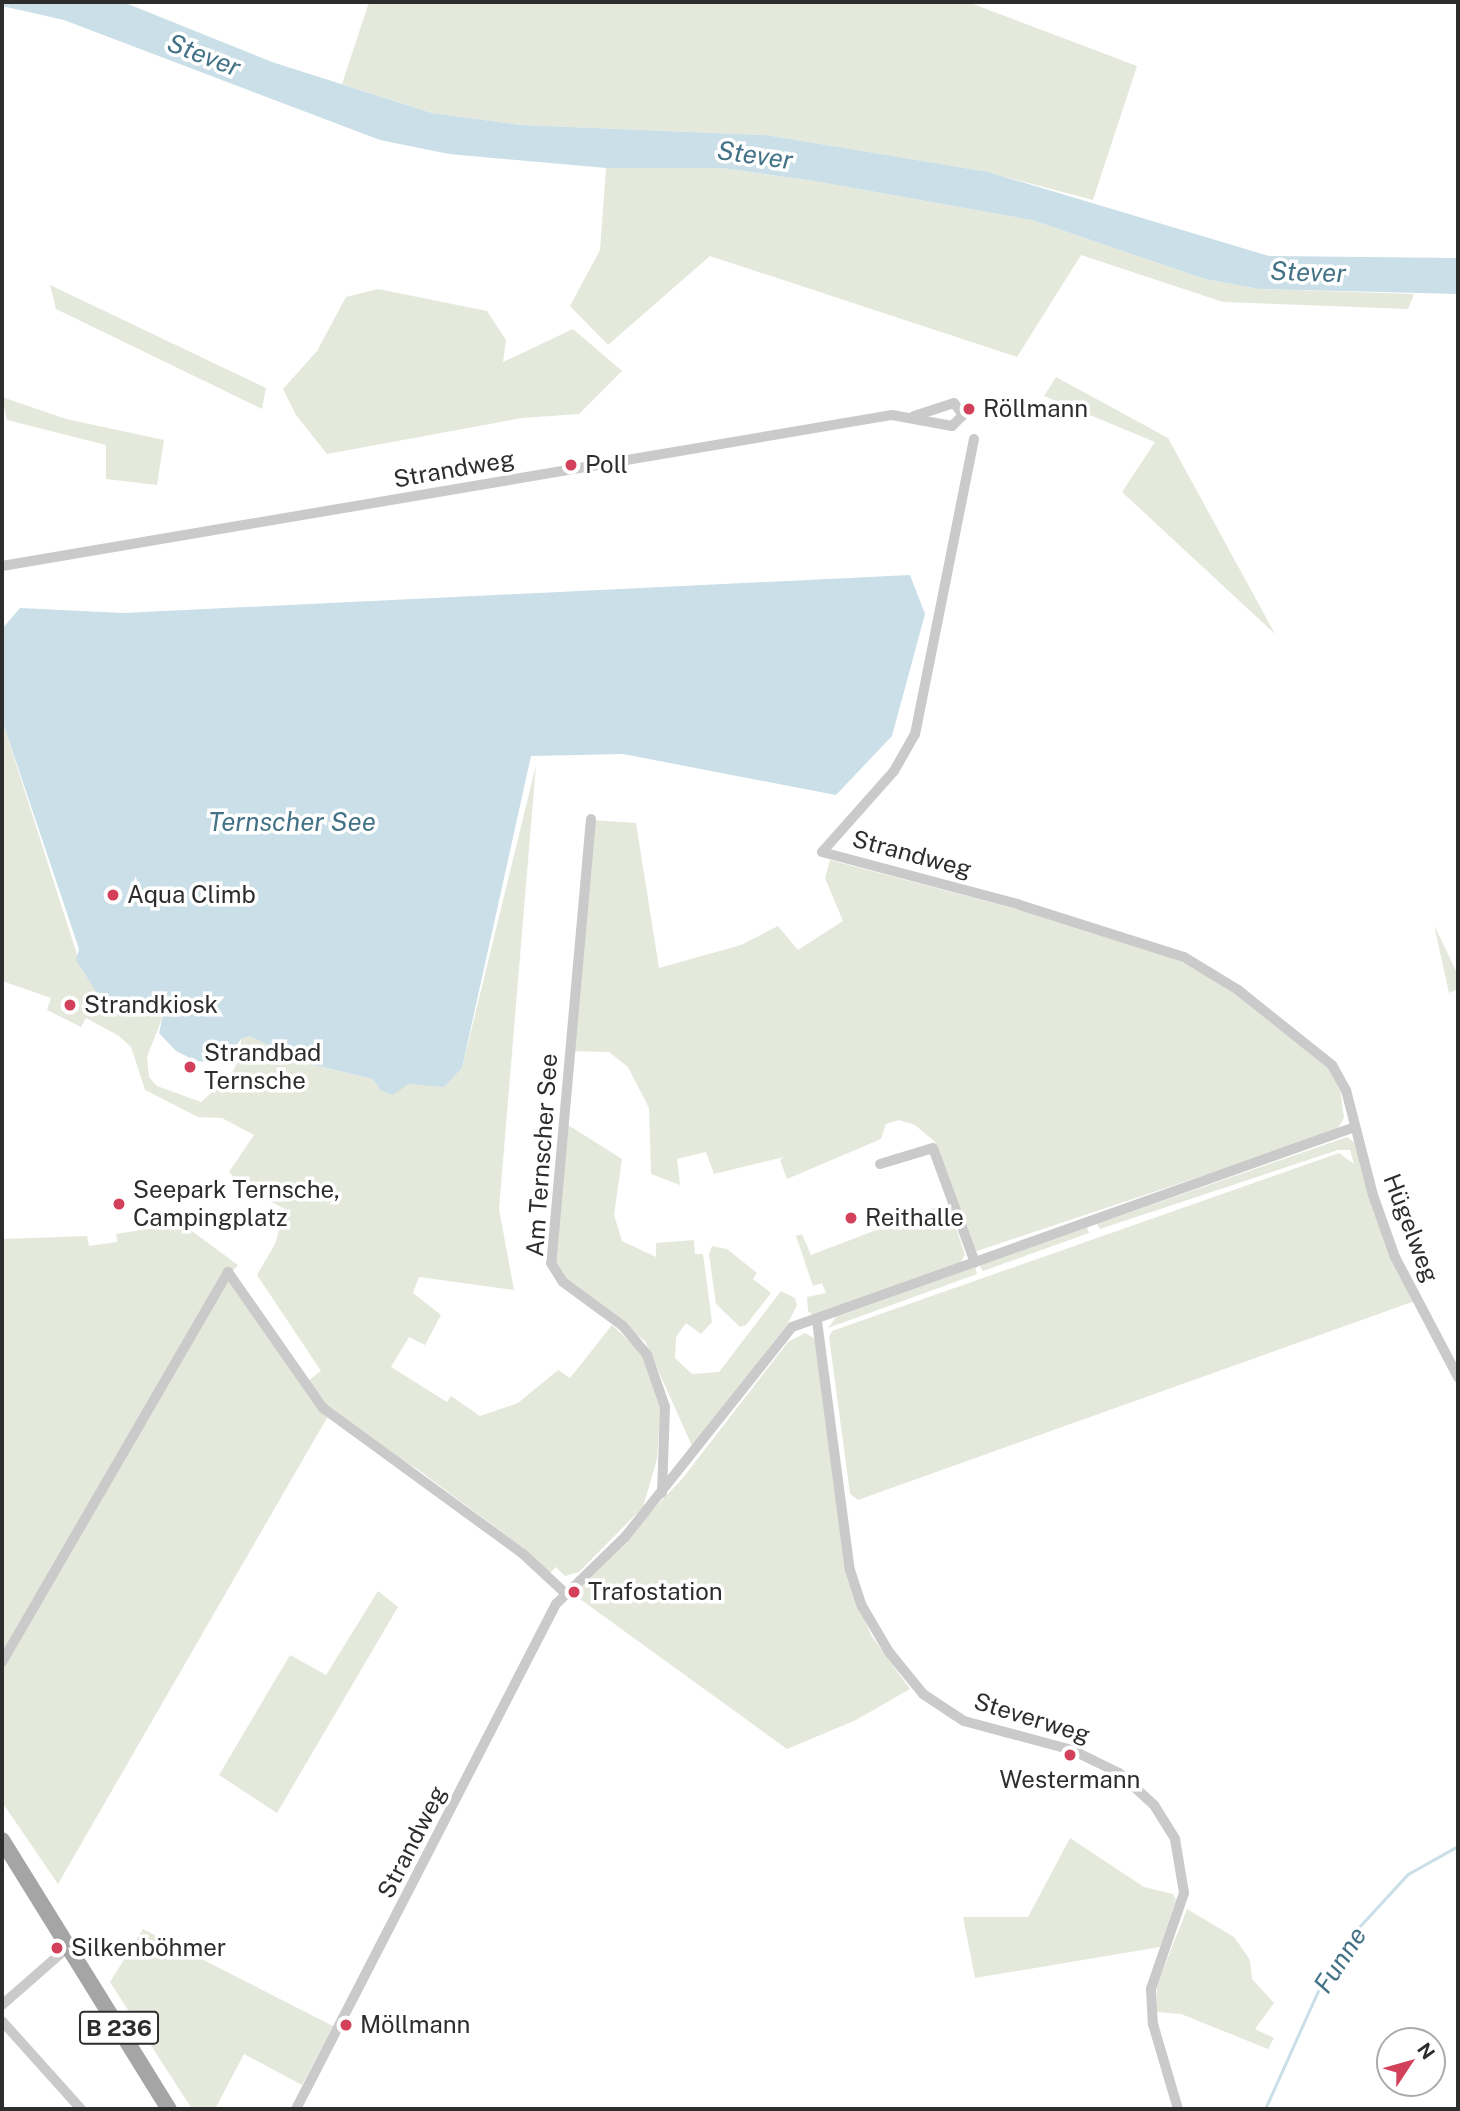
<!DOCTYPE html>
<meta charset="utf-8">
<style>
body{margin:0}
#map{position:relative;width:1460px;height:2111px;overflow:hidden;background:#fff;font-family:"Public Sans",sans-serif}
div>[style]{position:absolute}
.green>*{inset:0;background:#e4e9dc}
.water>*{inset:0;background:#cadfe7}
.stream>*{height:2.5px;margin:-1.25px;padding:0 1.25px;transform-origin:1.25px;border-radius:1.25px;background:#cadfe7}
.minor>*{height:10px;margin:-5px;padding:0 5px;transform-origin:5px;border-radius:5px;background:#cacaca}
.primary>*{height:16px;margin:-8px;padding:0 8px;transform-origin:8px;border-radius:8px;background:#a5a5a5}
.dots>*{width:19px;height:19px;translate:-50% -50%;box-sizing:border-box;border:4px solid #fff;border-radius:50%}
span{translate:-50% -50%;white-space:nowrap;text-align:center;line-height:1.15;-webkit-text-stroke:7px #fff;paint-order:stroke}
.shield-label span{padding:2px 5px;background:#fff;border:2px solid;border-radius:5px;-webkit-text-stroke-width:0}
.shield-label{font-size:23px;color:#2d2d2d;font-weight:700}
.poi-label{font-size:24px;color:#2d2d2d}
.left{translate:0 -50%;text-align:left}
.street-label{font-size:24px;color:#2d2d2d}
.water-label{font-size:26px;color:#447387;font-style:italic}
.frame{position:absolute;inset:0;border:4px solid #2d2d2d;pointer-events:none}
.north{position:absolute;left:1376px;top:2027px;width:70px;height:70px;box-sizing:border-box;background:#fff;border:2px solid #ababab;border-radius:50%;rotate:54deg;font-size:19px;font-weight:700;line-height:28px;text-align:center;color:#2d2d2d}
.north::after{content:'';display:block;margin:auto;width:24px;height:32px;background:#d3405a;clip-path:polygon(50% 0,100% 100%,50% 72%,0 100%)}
</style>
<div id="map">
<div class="green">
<div style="clip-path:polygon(369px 2px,968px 2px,1137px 66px,1093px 200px,987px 172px,766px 135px,522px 125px,432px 113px,342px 84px)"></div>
<div style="clip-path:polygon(606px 168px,722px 168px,814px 181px,1032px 220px,1205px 279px,1259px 289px,1414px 294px,1408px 309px,1223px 302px,1081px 255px,1017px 357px,710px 256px,608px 345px,570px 306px,600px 250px)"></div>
<div style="clip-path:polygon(50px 285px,266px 388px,262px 409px,56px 309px)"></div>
<div style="clip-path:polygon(378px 289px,487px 311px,506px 340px,503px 362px,573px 329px,622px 371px,579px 414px,522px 418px,327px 454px,296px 415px,283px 389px,317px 351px,346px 297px)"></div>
<div style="clip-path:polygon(1056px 377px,1168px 438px,1275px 634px,1122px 492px,1155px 442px,1044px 396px)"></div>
<div style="clip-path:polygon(2px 397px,66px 419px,164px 440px,157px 485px,106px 479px,106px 445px,7px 420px)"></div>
<div style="clip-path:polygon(2px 720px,82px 970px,95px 989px,114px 1002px,156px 1003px,163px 1016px,147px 1057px,149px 1077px,157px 1086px,201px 1102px,231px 1075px,241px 1055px,241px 1039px,249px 1036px,306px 1063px,373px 1079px,380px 1090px,408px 1084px,444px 1086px,462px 1068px,536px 765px,499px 1209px,514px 1290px,419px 1277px,413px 1293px,441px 1315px,425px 1345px,409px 1337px,391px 1367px,447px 1402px,451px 1396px,480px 1416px,518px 1403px,558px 1370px,570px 1378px,612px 1325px,642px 1353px,661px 1404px,657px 1459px,643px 1507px,579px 1572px,565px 1576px,556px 1567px,549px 1574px,525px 1549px,417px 1469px,328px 1416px,58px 1884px,2px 1802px,2px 1239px,87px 1236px,89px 1246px,117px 1242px,116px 1234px,154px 1228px,170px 1215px,238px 1265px,232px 1272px,308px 1381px,321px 1371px,257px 1275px,275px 1244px,285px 1209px,243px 1187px,229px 1172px,254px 1135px,222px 1118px,198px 1117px,145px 1090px,131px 1047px,119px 1036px,86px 1018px,81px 1027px,47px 1010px,51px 998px,2px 981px)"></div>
<div style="clip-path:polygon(592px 820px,636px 823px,659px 968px,741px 945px,778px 926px,798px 950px,843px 921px,825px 878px,830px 860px,1043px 916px,1178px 960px,1220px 982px,1331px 1070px,1340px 1088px,1344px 1118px,1337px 1130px,1318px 1137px,974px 1252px,935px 1142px,915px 1125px,899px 1120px,886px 1124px,881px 1139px,787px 1179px,780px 1160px,784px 1157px,714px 1174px,706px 1152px,677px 1159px,680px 1185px,651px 1174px,649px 1108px,628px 1067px,609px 1052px,571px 1051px)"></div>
<div style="clip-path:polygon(1434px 925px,1458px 975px,1458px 989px,1449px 993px)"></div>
<div style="clip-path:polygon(568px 1125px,622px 1159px,614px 1215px,622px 1241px,656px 1257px,656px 1243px,694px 1240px,695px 1254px,703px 1254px,712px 1322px,701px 1334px,686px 1323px,676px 1337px,675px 1358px,692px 1374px,719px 1372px,781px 1291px,795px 1298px,797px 1305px,787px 1325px,692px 1446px,645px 1341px,564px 1281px,551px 1263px)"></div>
<div style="clip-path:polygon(1347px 1137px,1355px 1143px,1415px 1301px,858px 1500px,850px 1494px,829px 1337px,832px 1331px,1339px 1153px,1354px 1164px,1350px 1150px,1338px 1150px,1100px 1229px,1097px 1224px)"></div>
<div style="clip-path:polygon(939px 1206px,953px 1219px,965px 1255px,961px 1262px,812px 1315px,808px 1311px,807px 1297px,826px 1293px,822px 1283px,813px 1286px,796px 1236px,802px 1234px,811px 1255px)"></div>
<div style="clip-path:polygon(1087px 1227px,1089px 1233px,983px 1271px,979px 1265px)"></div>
<div style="clip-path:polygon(712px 1246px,727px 1249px,757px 1273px,753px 1279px,771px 1293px,746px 1325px,740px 1327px,716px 1304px,709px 1255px)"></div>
<div style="clip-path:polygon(975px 1267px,977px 1274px,828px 1328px,836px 1317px)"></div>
<div style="clip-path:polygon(805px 1333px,817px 1340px,846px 1574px,871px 1635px,910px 1689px,856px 1720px,787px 1749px,573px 1594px,682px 1479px,788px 1342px)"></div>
<div style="clip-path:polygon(378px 1591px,398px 1607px,277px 1813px,219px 1775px,290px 1655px,326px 1675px)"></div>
<div style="clip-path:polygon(1070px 1838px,1144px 1887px,1173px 1894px,1176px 1900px,1160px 1947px,975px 1978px,963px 1917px,1028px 1917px)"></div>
<div style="clip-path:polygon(1187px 1909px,1234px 1937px,1250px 1960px,1252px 1979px,1274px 2003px,1255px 2029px,1274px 2038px,1268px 2049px,1181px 2014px,1157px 2012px,1157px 1985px)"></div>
<div style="clip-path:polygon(143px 1929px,333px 2026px,302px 2085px,244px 2054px,215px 2109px,192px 2109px,110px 1982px)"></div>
</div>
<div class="water">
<div style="clip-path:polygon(2px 2px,123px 2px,272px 62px,432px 113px,522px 125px,766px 135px,988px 172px,1269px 256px,1458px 258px,1458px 294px,1259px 289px,1205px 279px,1032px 220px,814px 181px,722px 168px,606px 168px,449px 154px,380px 140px,64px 20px,2px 6px)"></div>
<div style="clip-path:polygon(910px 575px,925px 614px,892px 736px,836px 795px,623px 754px,531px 756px,462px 1068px,444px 1087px,408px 1084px,393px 1095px,380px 1090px,373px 1079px,306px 1063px,249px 1036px,241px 1039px,229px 1057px,217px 1063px,196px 1061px,176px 1051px,159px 1033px,163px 1015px,156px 1003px,114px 1002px,95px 990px,76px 960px,79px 949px,2px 720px,2px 629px,20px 608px,123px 613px)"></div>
</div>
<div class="stream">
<div style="left:1265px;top:2109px;width:151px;rotate:-65.8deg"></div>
<div style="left:1327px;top:1971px;width:38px;rotate:-57deg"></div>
<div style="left:1348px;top:1939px;width:88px;rotate:-47.3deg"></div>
<div style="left:1408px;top:1874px;width:57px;rotate:-29.2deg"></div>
</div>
<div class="minor">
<div style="left:974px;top:439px;width:301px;rotate:101.3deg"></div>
<div style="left:915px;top:734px;width:43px;rotate:119.6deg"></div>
<div style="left:894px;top:771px;width:108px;rotate:131.6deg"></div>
<div style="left:822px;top:852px;width:202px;rotate:14.9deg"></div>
<div style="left:1017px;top:904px;width:175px;rotate:17.6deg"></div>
<div style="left:1184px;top:957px;width:63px;rotate:31.4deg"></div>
<div style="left:1238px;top:990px;width:120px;rotate:38.6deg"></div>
<div style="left:1332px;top:1065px;width:29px;rotate:61deg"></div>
<div style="left:1346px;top:1090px;width:108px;rotate:75.6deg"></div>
<div style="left:1373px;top:1195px;width:66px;rotate:70.5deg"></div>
<div style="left:1395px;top:1257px;width:136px;rotate:62.3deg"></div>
<div style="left:2px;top:566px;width:903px;rotate:-9.63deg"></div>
<div style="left:892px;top:415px;width:61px;rotate:10.4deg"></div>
<div style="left:952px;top:426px;width:16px;rotate:-45deg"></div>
<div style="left:963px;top:415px;width:15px;rotate:-127deg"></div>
<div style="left:954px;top:403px;width:42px;rotate:162deg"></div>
<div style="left:591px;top:819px;width:446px;rotate:95.1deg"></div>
<div style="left:551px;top:1263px;width:22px;rotate:58deg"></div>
<div style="left:563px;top:1282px;width:74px;rotate:36.3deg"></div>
<div style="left:623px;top:1326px;width:38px;rotate:50deg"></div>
<div style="left:647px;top:1355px;width:55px;rotate:70.9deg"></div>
<div style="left:665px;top:1407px;width:86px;rotate:92deg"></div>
<div style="left:880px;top:1164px;width:55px;rotate:-16.8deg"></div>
<div style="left:933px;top:1148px;width:122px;rotate:69.9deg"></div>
<div style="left:817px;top:1321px;width:251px;rotate:82.5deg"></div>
<div style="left:850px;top:1570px;width:38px;rotate:72deg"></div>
<div style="left:862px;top:1606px;width:53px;rotate:59.6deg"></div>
<div style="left:889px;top:1652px;width:54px;rotate:51deg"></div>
<div style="left:923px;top:1694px;width:49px;rotate:33.4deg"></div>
<div style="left:964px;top:1721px;width:112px;rotate:15deg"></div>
<div style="left:1072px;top:1750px;width:52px;rotate:26.1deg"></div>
<div style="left:1119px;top:1773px;width:47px;rotate:42.4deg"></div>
<div style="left:1154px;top:1805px;width:40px;rotate:58deg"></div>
<div style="left:1175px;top:1839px;width:55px;rotate:80.5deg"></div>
<div style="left:1184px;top:1893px;width:102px;rotate:109deg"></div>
<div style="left:1151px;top:1989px;width:35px;rotate:87deg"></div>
<div style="left:1153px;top:2024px;width:89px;rotate:73.6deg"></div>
<div style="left:2px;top:1662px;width:451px;rotate:-59.9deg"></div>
<div style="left:228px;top:1272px;width:166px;rotate:55.1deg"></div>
<div style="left:323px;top:1408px;width:246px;rotate:36.1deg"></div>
<div style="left:522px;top:1553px;width:59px;rotate:42.9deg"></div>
<div style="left:2px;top:2005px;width:88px;rotate:-41.3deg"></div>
<div style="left:2px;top:2021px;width:118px;rotate:48.1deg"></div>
<div style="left:296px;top:2109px;width:568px;rotate:-62.76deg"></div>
<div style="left:556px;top:1604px;width:96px;rotate:-44.2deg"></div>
<div style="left:625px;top:1537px;width:268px;rotate:-51.5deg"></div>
<div style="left:792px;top:1327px;width:597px;rotate:-19.56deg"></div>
</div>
<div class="primary">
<div style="left:2px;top:1840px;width:317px;rotate:58.2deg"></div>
</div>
<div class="dots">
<div style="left:969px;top:409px;background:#d3405a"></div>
<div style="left:571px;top:465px;background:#d3405a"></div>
<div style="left:113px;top:895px;background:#d3405a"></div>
<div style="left:70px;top:1005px;background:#d3405a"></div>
<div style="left:190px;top:1067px;background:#d3405a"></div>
<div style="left:119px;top:1204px;background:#d3405a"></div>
<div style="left:851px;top:1218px;background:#d3405a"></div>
<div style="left:574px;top:1592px;background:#d3405a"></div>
<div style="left:1070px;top:1755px;background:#d3405a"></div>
<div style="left:57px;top:1948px;background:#d3405a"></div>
<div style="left:346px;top:2025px;background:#d3405a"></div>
</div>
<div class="shield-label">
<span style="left:119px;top:2028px">B 236</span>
</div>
<div class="poi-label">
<span class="left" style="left:983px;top:409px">Röllmann</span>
<span class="left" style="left:585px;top:465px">Poll</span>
<span class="left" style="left:127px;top:895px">Aqua Climb</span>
<span class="left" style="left:84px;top:1005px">Strandkiosk</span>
<span class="left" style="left:204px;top:1067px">Strandbad<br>Ternsche</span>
<span class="left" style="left:133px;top:1204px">Seepark Ternsche,<br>Campingplatz</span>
<span class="left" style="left:865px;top:1218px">Reithalle</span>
<span class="left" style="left:588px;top:1592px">Trafostation</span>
<span style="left:1070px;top:1780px">Westermann</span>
<span class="left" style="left:71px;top:1948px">Silkenböhmer</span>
<span class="left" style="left:360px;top:2025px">Möllmann</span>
</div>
<div class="street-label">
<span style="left:454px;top:469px;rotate:-10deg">Strandweg</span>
<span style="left:912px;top:854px;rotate:15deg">Strandweg</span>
<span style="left:542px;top:1155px;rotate:-86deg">Am Ternscher See</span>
<span style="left:1411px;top:1228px;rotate:69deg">Hügelweg</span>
<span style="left:1032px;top:1718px;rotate:17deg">Steverweg</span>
<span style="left:412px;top:1842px;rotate:-63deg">Strandweg</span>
</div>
<div class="water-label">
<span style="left:204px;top:55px;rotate:21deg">Stever</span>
<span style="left:755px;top:155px;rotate:8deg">Stever</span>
<span style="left:1308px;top:272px;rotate:2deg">Stever</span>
<span style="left:292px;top:822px">Ternscher See</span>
<span style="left:1340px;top:1960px;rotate:-57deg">Funne</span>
</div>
<div class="frame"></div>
<div class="north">N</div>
</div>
